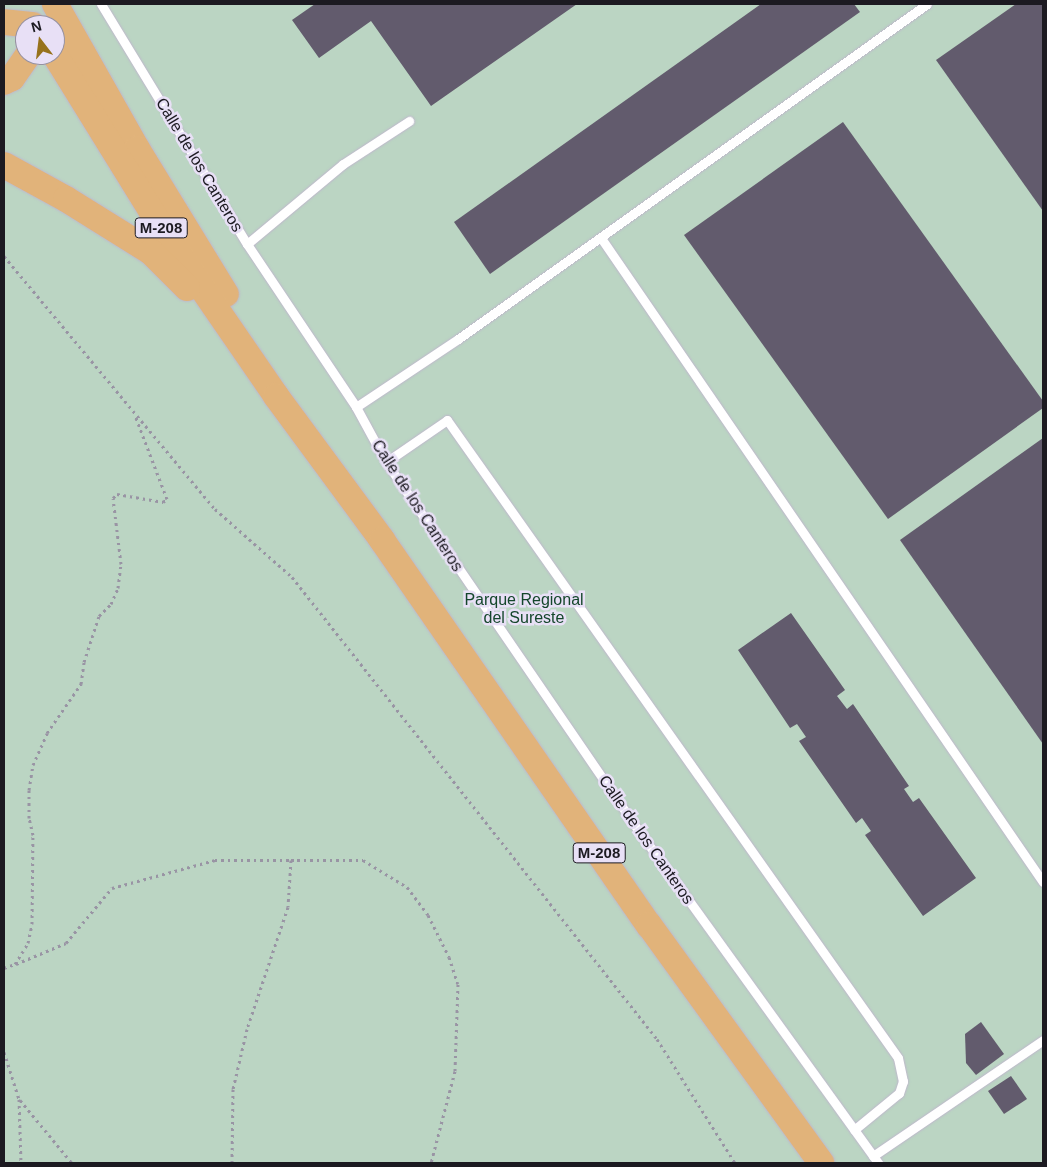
<!DOCTYPE html>
<style>
body{margin:0}
#map{position:relative;width:1047px;height:1167px;overflow:hidden;background:#e8e0f6;font-family:Helvetica,sans-serif}
div>[style]{position:absolute}
.green>*{inset:0;background:#bbd5c3}
.building>*{inset:0;background:#625b6d}
.path>*{height:3px;margin-top:-1.5px;transform-origin:0;background:repeating-linear-gradient(90deg,#9994a4 0 2.5px,transparent 0 6.5px)}
.roads{filter:drop-shadow(0 0 1px #bfb7cc) drop-shadow(0 0 1px #bfb7cc)}
.service>*{height:9px;margin:-4.5px;padding:0 4.5px;transform-origin:4.5px;border-radius:4.5px;background:#fff}
.primary>*{height:26px;margin:-13px;padding:0 13px;transform-origin:13px;border-radius:13px;background:#e1b37a}
span{translate:-50% -50%;white-space:nowrap;text-align:center;line-height:1.15;-webkit-text-stroke:5px #e8e0f6;paint-order:stroke}
.shield-label span{padding:1px 4px;background:#e8e0f6;border:1px solid;border-radius:4px;-webkit-text-stroke-width:0}
.shield-label{font-size:15px;color:#1c1a21;font-weight:700}
.street-label{font-size:16px;color:#1c1a21}
.park-label{font-size:16px;color:#14462b}
.frame{position:absolute;inset:0;border:5px solid #1c1a21;pointer-events:none}
.north{position:absolute;left:15px;top:15px;width:50px;height:50px;box-sizing:border-box;background:#e8e0f6;border:1px solid #9691a1;border-radius:50%;rotate:345deg;font-size:14px;font-weight:700;line-height:20px;text-align:center;color:#1c1a21}
.north::after{content:'';display:block;margin:auto;width:18px;height:22px;background:#97721c;clip-path:polygon(50% 0,100% 100%,50% 72%,0 100%)}
</style>
<div id="map">
<div class="green">
<div style="clip-path:polygon(evenodd,4px 4px,1043px 4px,1043px 1163px,4px 1163px,4px 4px,25px 25px,55px 25px,55px 55px,25px 55px,25px 25px)"></div>
</div>
<div class="building">
<div style="clip-path:polygon(315px 4px,577px 4px,431px 106px,371px 21px,319px 58px,292px 20px)"></div>
<div style="clip-path:polygon(761px 4px,854px 4px,860px 12px,490px 274px,454px 222px)"></div>
<div style="clip-path:polygon(1016px 4px,1043px 4px,1043px 211px,936px 60px)"></div>
<div style="clip-path:polygon(843px 122px,1043px 401px,1043px 408px,888px 519px,684px 235px)"></div>
<div style="clip-path:polygon(1043px 438px,1043px 744px,900px 540px)"></div>
<div style="clip-path:polygon(791px 613px,845px 690px,837px 696px,847px 709px,853px 704px,909px 786px,904px 789px,913px 802px,919px 798px,976px 878px,923px 916px,865px 835px,871px 831px,862px 818px,856px 823px,799px 741px,806px 737px,797px 724px,790px 728px,738px 650px)"></div>
<div style="clip-path:polygon(981px 1022px,1004px 1054px,976px 1075px,966px 1063px,965px 1034px)"></div>
<div style="clip-path:polygon(1011px 1076px,1027px 1099px,1004px 1114px,988px 1091px)"></div>
</div>
<div class="path">
<div style="left:4px;top:256px;width:329px;rotate:50.2deg"></div>
<div style="left:215px;top:509px;width:103px;rotate:41.4deg"></div>
<div style="left:292px;top:577px;width:589px;rotate:51.69deg"></div>
<div style="left:657px;top:1039px;width:146px;rotate:57.8deg"></div>
<div style="left:291px;top:860px;width:72px"></div>
<div style="left:363px;top:860px;width:52px;rotate:31.5deg"></div>
<div style="left:407px;top:887px;width:35px;rotate:53deg"></div>
<div style="left:428px;top:915px;width:47px;rotate:63.4deg"></div>
<div style="left:449px;top:957px;width:28px;rotate:72deg"></div>
<div style="left:458px;top:984px;width:87px;rotate:92deg"></div>
<div style="left:455px;top:1071px;width:95px;rotate:104.6deg"></div>
<div style="left:16px;top:964px;width:54px;rotate:-22.8deg"></div>
<div style="left:66px;top:943px;width:72px;rotate:-50.1deg"></div>
<div style="left:112px;top:888px;width:107px;rotate:-15.2deg"></div>
<div style="left:215px;top:860px;width:76px"></div>
<div style="left:291px;top:860px;width:47px;rotate:93.7deg"></div>
<div style="left:288px;top:907px;width:129px;rotate:108.6deg"></div>
<div style="left:247px;top:1029px;width:62px;rotate:103.1deg"></div>
<div style="left:233px;top:1089px;width:74px;rotate:90.8deg"></div>
<div style="left:4px;top:968px;width:12px;rotate:-20deg"></div>
<div style="left:15px;top:964px;width:25px;rotate:-58deg"></div>
<div style="left:28px;top:943px;width:19px;rotate:-78deg"></div>
<div style="left:32px;top:924px;width:89px;rotate:-89.4deg"></div>
<div style="left:33px;top:835px;width:17px;rotate:-103deg"></div>
<div style="left:29px;top:818px;width:28px;rotate:-90deg"></div>
<div style="left:29px;top:790px;width:25px;rotate:-81deg"></div>
<div style="left:33px;top:765px;width:35px;rotate:-66deg"></div>
<div style="left:47px;top:733px;width:60px;rotate:-55.2deg"></div>
<div style="left:81px;top:684px;width:22px;rotate:-82deg"></div>
<div style="left:84px;top:662px;width:48px;rotate:-71.9deg"></div>
<div style="left:99px;top:616px;width:17px;rotate:-45deg"></div>
<div style="left:111px;top:604px;width:17px;rotate:-66deg"></div>
<div style="left:118px;top:588px;width:24px;rotate:-83deg"></div>
<div style="left:121px;top:564px;width:66px;rotate:-96.9deg"></div>
<div style="left:113px;top:498px;width:6px;rotate:-45deg"></div>
<div style="left:117px;top:494px;width:47px;rotate:9.9deg"></div>
<div style="left:163px;top:502px;width:5px;rotate:-37deg"></div>
<div style="left:167px;top:499px;width:90px;rotate:-110.9deg"></div>
<div style="left:4px;top:1052px;width:49px;rotate:72.3deg"></div>
<div style="left:19px;top:1099px;width:64px;rotate:88.2deg"></div>
<div style="left:20px;top:1100px;width:82px;rotate:50.5deg"></div>
</div>
<div class="roads">
<div class="service">
<div style="left:101px;top:4px;width:281px;rotate:58.7deg"></div>
<div style="left:247px;top:244px;width:196px;rotate:56.2deg"></div>
<div style="left:356px;top:407px;width:63px;rotate:61.4deg"></div>
<div style="left:386px;top:462px;width:429px;rotate:55.6deg"></div>
<div style="left:628px;top:816px;width:428px;rotate:54.2deg"></div>
<div style="left:601px;top:238px;width:781px;rotate:55.54deg"></div>
<div style="left:247px;top:244px;width:125px;rotate:-39.8deg"></div>
<div style="left:343px;top:164px;width:79px;rotate:-33.1deg"></div>
<div style="left:356px;top:407px;width:123px;rotate:-33.7deg"></div>
<div style="left:458px;top:339px;width:576px;rotate:-35.54deg"></div>
<div style="left:386px;top:462px;width:74px;rotate:-34.5deg"></div>
<div style="left:447px;top:420px;width:781px;rotate:54.74deg"></div>
<div style="left:898px;top:1058px;width:24px;rotate:78deg"></div>
<div style="left:903px;top:1081px;width:13px;rotate:108deg"></div>
<div style="left:899px;top:1093px;width:58px;rotate:140.6deg"></div>
<div style="left:873px;top:1156px;width:206px;rotate:-34.3deg"></div>
</div>
<div class="primary">
<div style="left:55px;top:4px;width:167px;rotate:60.5deg"></div>
<div style="left:137px;top:149px;width:170px;rotate:58.5deg"></div>
<div style="left:4px;top:22px;width:29px;rotate:6deg"></div>
<div style="left:55px;top:55px;width:221px;rotate:58.3deg"></div>
<div style="left:171px;top:243px;width:186px;rotate:55.5deg"></div>
<div style="left:276px;top:396px;width:179px;rotate:53.6deg"></div>
<div style="left:382px;top:540px;width:469px;rotate:55.3deg"></div>
<div style="left:649px;top:925px;width:294px;rotate:54.1deg"></div>
<div style="left:4px;top:82px;width:9px;rotate:-27deg"></div>
<div style="left:12px;top:78px;width:28px;rotate:-55deg"></div>
<div style="left:4px;top:165px;width:71px;rotate:28.7deg"></div>
<div style="left:66px;top:199px;width:100px;rotate:31.9deg"></div>
<div style="left:151px;top:252px;width:51px;rotate:45deg"></div>
</div>
</div>
<div class="shield-label">
<span style="left:161px;top:228px">M-208</span>
<span style="left:599px;top:853px">M-208</span>
</div>
<div class="street-label">
<span style="left:199px;top:165px;rotate:59deg">Calle de los Canteros</span>
<span style="left:417px;top:506px;rotate:57deg">Calle de los Canteros</span>
<span style="left:646px;top:840px;rotate:55deg">Calle de los Canteros</span>
</div>
<div class="park-label">
<span style="left:524px;top:609px">Parque Regional<br>del Sureste</span>
</div>
<div class="frame"></div>
<div class="north">N</div>
</div>
